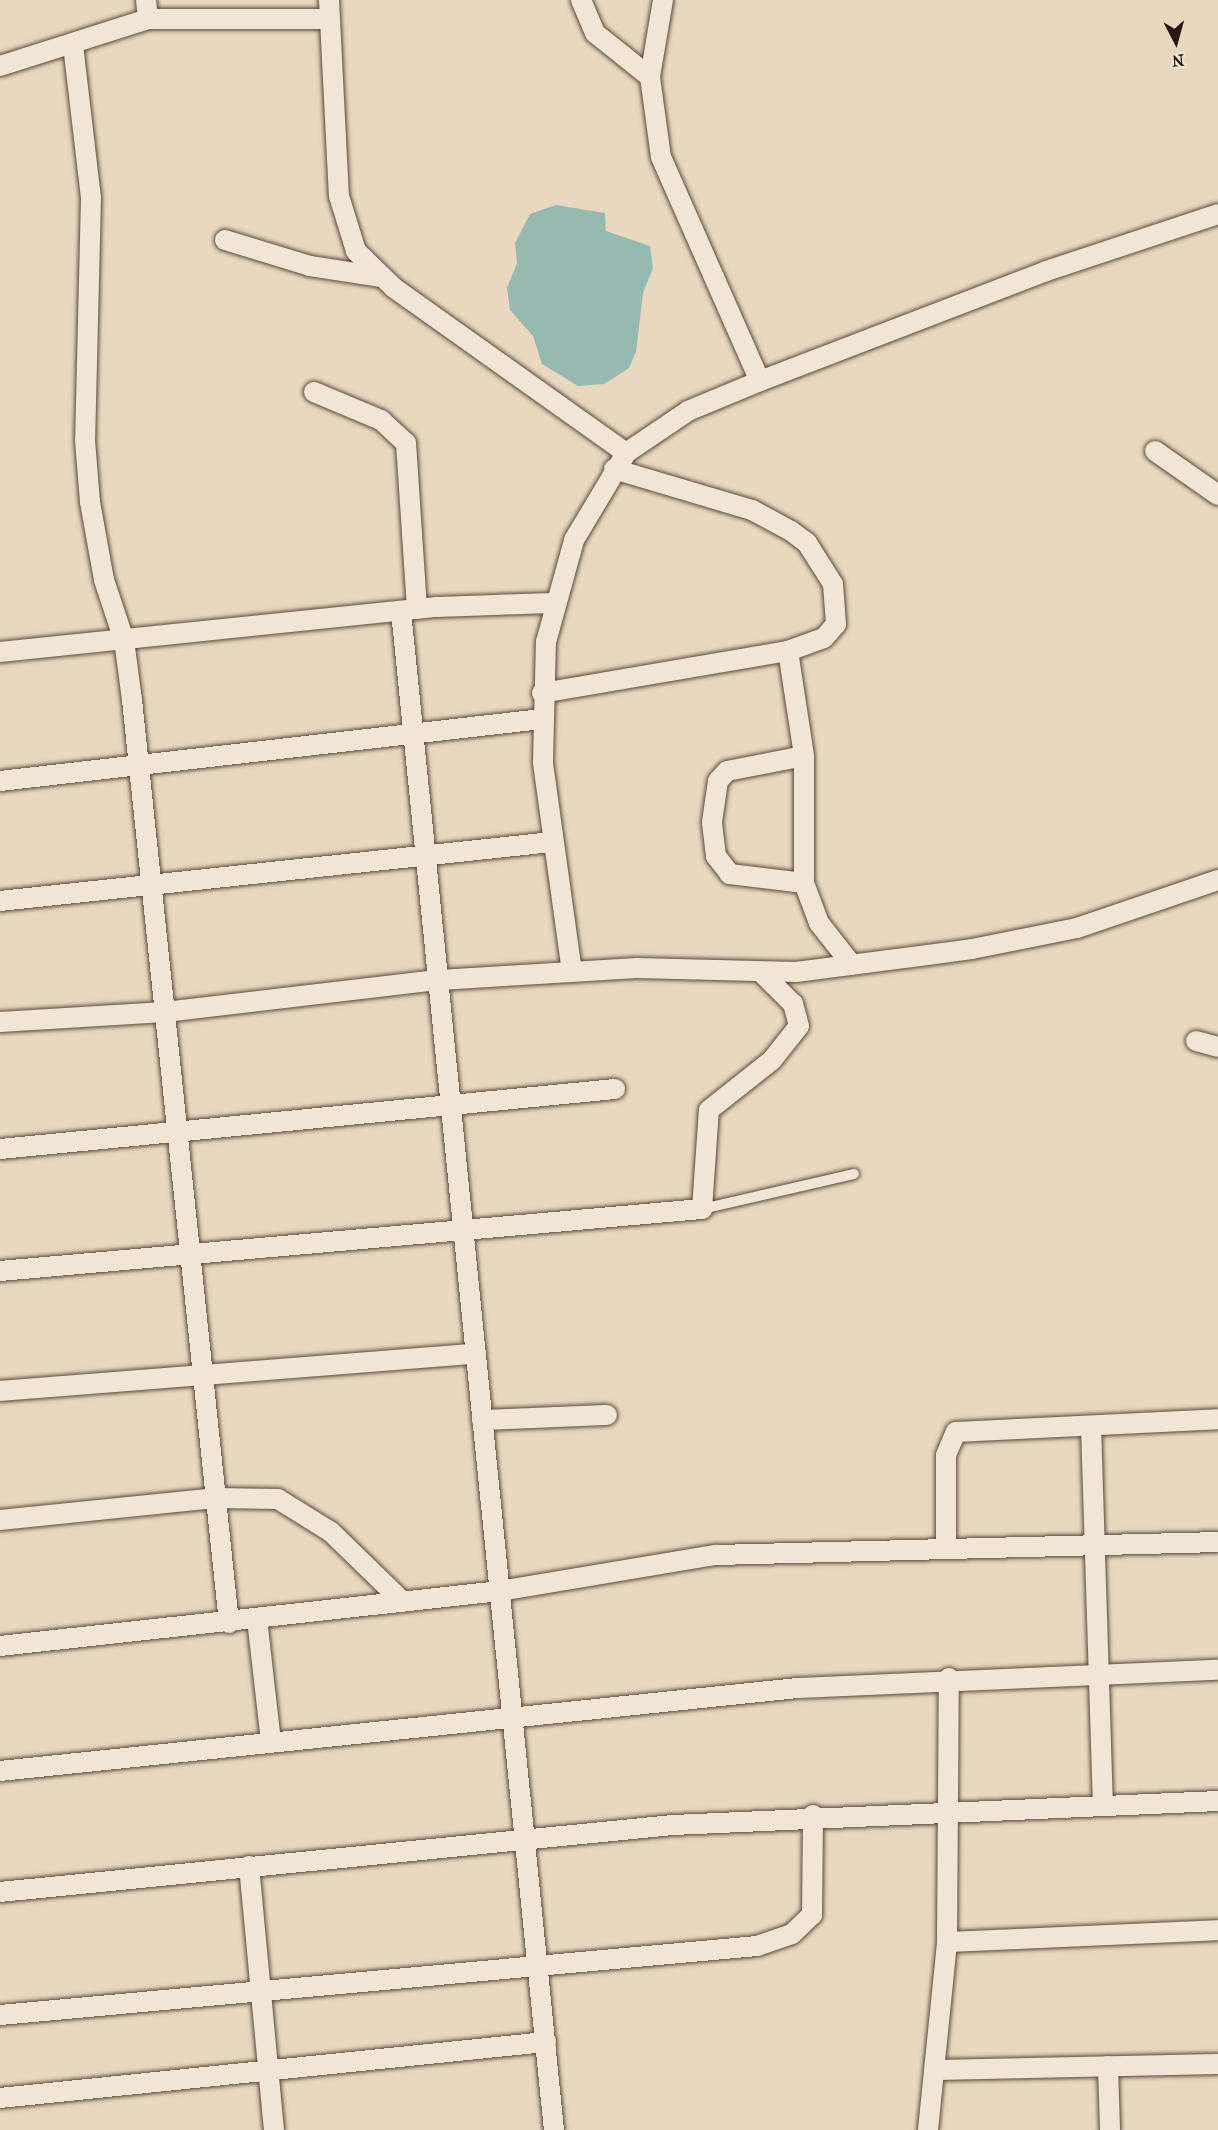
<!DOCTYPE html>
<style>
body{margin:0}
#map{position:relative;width:1218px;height:2130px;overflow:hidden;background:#e9d8bf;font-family:"IM FELL French Canon",serif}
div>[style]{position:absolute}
.water>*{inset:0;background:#97bab0}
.roads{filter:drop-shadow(0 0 2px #59483c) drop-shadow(0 0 2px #59483c)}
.service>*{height:10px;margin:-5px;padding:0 5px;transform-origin:5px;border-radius:5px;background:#f1e6d5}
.minor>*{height:20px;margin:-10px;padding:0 10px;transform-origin:10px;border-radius:10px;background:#f1e6d5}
span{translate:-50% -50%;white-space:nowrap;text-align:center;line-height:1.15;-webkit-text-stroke:6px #f1e6d5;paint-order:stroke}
.north{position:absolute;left:1146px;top:12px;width:60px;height:60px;-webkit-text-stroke:4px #f1e6d5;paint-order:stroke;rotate:174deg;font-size:16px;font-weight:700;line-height:24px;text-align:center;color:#291811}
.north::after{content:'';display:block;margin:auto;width:21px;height:27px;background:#291811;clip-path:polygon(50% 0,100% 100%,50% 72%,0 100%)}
</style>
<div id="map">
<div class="water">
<div style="clip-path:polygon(556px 205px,605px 213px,606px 231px,650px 246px,653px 268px,643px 293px,636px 352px,629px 368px,604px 384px,578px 386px,542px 364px,533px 336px,510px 310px,507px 288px,517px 263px,515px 243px,530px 214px)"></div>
</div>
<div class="roads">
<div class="service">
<div style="left:702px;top:1209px;width:156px;rotate:-13deg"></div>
</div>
<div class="minor">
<div style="left:146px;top:0;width:19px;rotate:84deg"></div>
<div style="left:329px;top:0;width:196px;rotate:87.1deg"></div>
<div style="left:339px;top:196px;width:58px;rotate:72.8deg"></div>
<div style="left:356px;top:251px;width:53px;rotate:44.2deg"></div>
<div style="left:394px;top:288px;width:285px;rotate:35.4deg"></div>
<div style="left:581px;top:0;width:36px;rotate:67deg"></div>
<div style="left:595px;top:33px;width:70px;rotate:38.7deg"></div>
<div style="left:663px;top:0;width:78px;rotate:99.6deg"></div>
<div style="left:650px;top:77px;width:81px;rotate:82.2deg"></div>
<div style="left:661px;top:157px;width:245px;rotate:66.2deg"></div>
<div style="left:73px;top:45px;width:154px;rotate:83.3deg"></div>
<div style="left:91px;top:198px;width:242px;rotate:91.4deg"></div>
<div style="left:85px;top:440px;width:62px;rotate:85.4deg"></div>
<div style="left:90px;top:502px;width:79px;rotate:79.8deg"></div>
<div style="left:104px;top:580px;width:63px;rotate:71.6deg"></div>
<div style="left:124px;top:640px;width:61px;rotate:82.4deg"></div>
<div style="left:132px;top:700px;width:928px;rotate:84deg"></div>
<div style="left:0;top:66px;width:155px;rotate:-17.6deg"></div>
<div style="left:148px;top:19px;width:178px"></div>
<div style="left:225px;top:240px;width:89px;rotate:17deg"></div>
<div style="left:310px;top:266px;width:71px;rotate:8.9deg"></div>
<div style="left:314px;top:392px;width:73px;rotate:22.7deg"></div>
<div style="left:381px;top:420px;width:34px;rotate:43deg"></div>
<div style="left:406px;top:443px;width:166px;rotate:86.2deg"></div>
<div style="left:1155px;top:451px;width:77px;rotate:34.9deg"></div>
<div style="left:401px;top:611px;width:1527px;rotate:84.25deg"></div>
<div style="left:788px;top:651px;width:106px;rotate:81.3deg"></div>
<div style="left:804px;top:756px;width:127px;rotate:90deg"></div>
<div style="left:804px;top:883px;width:43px;rotate:69.4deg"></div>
<div style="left:819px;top:923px;width:53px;rotate:51.8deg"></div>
<div style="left:0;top:652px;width:439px;rotate:-5.9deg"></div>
<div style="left:437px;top:607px;width:116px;rotate:-2deg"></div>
<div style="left:542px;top:693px;width:250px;rotate:-9.7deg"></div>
<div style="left:788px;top:651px;width:38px;rotate:-20deg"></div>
<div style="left:824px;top:638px;width:18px;rotate:-49deg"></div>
<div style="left:836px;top:624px;width:40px;rotate:-94.3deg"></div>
<div style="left:833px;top:584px;width:49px;rotate:-122.4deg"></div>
<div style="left:807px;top:543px;width:20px;rotate:-143deg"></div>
<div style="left:791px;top:531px;width:44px;rotate:-151.7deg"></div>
<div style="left:752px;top:510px;width:144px;rotate:-163.5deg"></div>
<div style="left:0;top:781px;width:546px;rotate:-6.53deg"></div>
<div style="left:804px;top:883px;width:75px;rotate:-173.1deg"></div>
<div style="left:730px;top:874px;width:23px;rotate:-128deg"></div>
<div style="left:716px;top:856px;width:34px;rotate:-97deg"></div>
<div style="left:712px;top:822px;width:41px;rotate:-81.7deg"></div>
<div style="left:718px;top:781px;width:13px;rotate:-48deg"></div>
<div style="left:727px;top:771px;width:78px;rotate:-11deg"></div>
<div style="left:0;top:901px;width:555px;rotate:-6.1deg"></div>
<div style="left:572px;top:972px;width:212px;rotate:-97.9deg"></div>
<div style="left:543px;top:762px;width:120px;rotate:-88.6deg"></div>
<div style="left:546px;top:642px;width:106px;rotate:-74.6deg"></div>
<div style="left:574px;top:540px;width:101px;rotate:-59.1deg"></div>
<div style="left:626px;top:453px;width:75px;rotate:-34.1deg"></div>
<div style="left:688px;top:411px;width:78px;rotate:-22.6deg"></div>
<div style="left:760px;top:381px;width:306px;rotate:-21deg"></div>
<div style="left:1046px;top:271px;width:181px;rotate:-18.3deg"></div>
<div style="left:0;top:1022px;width:165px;rotate:-3.5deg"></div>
<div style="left:165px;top:1012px;width:276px;rotate:-6.7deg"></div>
<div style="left:439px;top:980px;width:198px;rotate:-3.5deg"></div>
<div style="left:637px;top:968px;width:159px;rotate:1.4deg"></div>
<div style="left:796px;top:972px;width:177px;rotate:-7.4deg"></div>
<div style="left:972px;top:949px;width:107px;rotate:-11.3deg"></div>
<div style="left:1077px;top:928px;width:149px;rotate:-18.8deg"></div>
<div style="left:1196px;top:1041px;width:23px;rotate:15deg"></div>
<div style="left:0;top:1149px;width:618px;rotate:-5.57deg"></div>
<div style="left:0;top:1271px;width:705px;rotate:-5.05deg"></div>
<div style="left:702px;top:1209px;width:99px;rotate:-86deg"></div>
<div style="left:709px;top:1110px;width:80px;rotate:-38.4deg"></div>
<div style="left:772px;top:1060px;width:43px;rotate:-51.5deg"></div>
<div style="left:799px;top:1026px;width:23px;rotate:-105deg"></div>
<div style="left:793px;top:1004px;width:44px;rotate:-135deg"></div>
<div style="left:0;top:1391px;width:475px;rotate:-4.5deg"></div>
<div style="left:482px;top:1420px;width:125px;rotate:-2.3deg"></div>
<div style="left:1091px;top:1426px;width:378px;rotate:88.2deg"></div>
<div style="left:0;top:1520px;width:216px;rotate:-5.8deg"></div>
<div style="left:215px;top:1498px;width:63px;rotate:0.9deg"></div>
<div style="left:278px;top:1499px;width:62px;rotate:31.9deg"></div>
<div style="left:331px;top:1532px;width:100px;rotate:44.2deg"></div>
<div style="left:946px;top:1547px;width:92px;rotate:-90deg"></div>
<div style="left:946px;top:1455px;width:25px;rotate:-67deg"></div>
<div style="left:956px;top:1432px;width:262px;rotate:-2.8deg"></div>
<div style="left:257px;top:1619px;width:124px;rotate:83.5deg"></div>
<div style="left:0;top:1646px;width:503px;rotate:-6.28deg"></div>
<div style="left:500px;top:1591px;width:219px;rotate:-9.5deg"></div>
<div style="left:716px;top:1555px;width:502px;rotate:-1.48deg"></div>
<div style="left:0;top:1771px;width:802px;rotate:-5.94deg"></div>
<div style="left:798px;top:1688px;width:420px;rotate:-2.5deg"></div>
<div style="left:249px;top:1866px;width:265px;rotate:84.6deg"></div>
<div style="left:0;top:1892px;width:676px;rotate:-5.69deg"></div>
<div style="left:673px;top:1825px;width:546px;rotate:-2.52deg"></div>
<div style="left:947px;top:1942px;width:271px;rotate:-2.5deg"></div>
<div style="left:0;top:2015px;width:760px;rotate:-5.21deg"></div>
<div style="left:757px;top:1946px;width:37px;rotate:-19deg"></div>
<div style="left:792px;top:1934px;width:28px;rotate:-44deg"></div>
<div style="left:812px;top:1915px;width:100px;rotate:-89.4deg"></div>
<div style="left:1108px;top:2066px;width:64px;rotate:88.2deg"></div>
<div style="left:935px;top:2070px;width:283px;rotate:-1.2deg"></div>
<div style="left:0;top:2098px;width:549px;rotate:-5.86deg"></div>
<div style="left:928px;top:2130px;width:189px;rotate:-84.2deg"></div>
<div style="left:947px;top:1942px;width:264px;rotate:-89.6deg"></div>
</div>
</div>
<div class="north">N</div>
</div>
